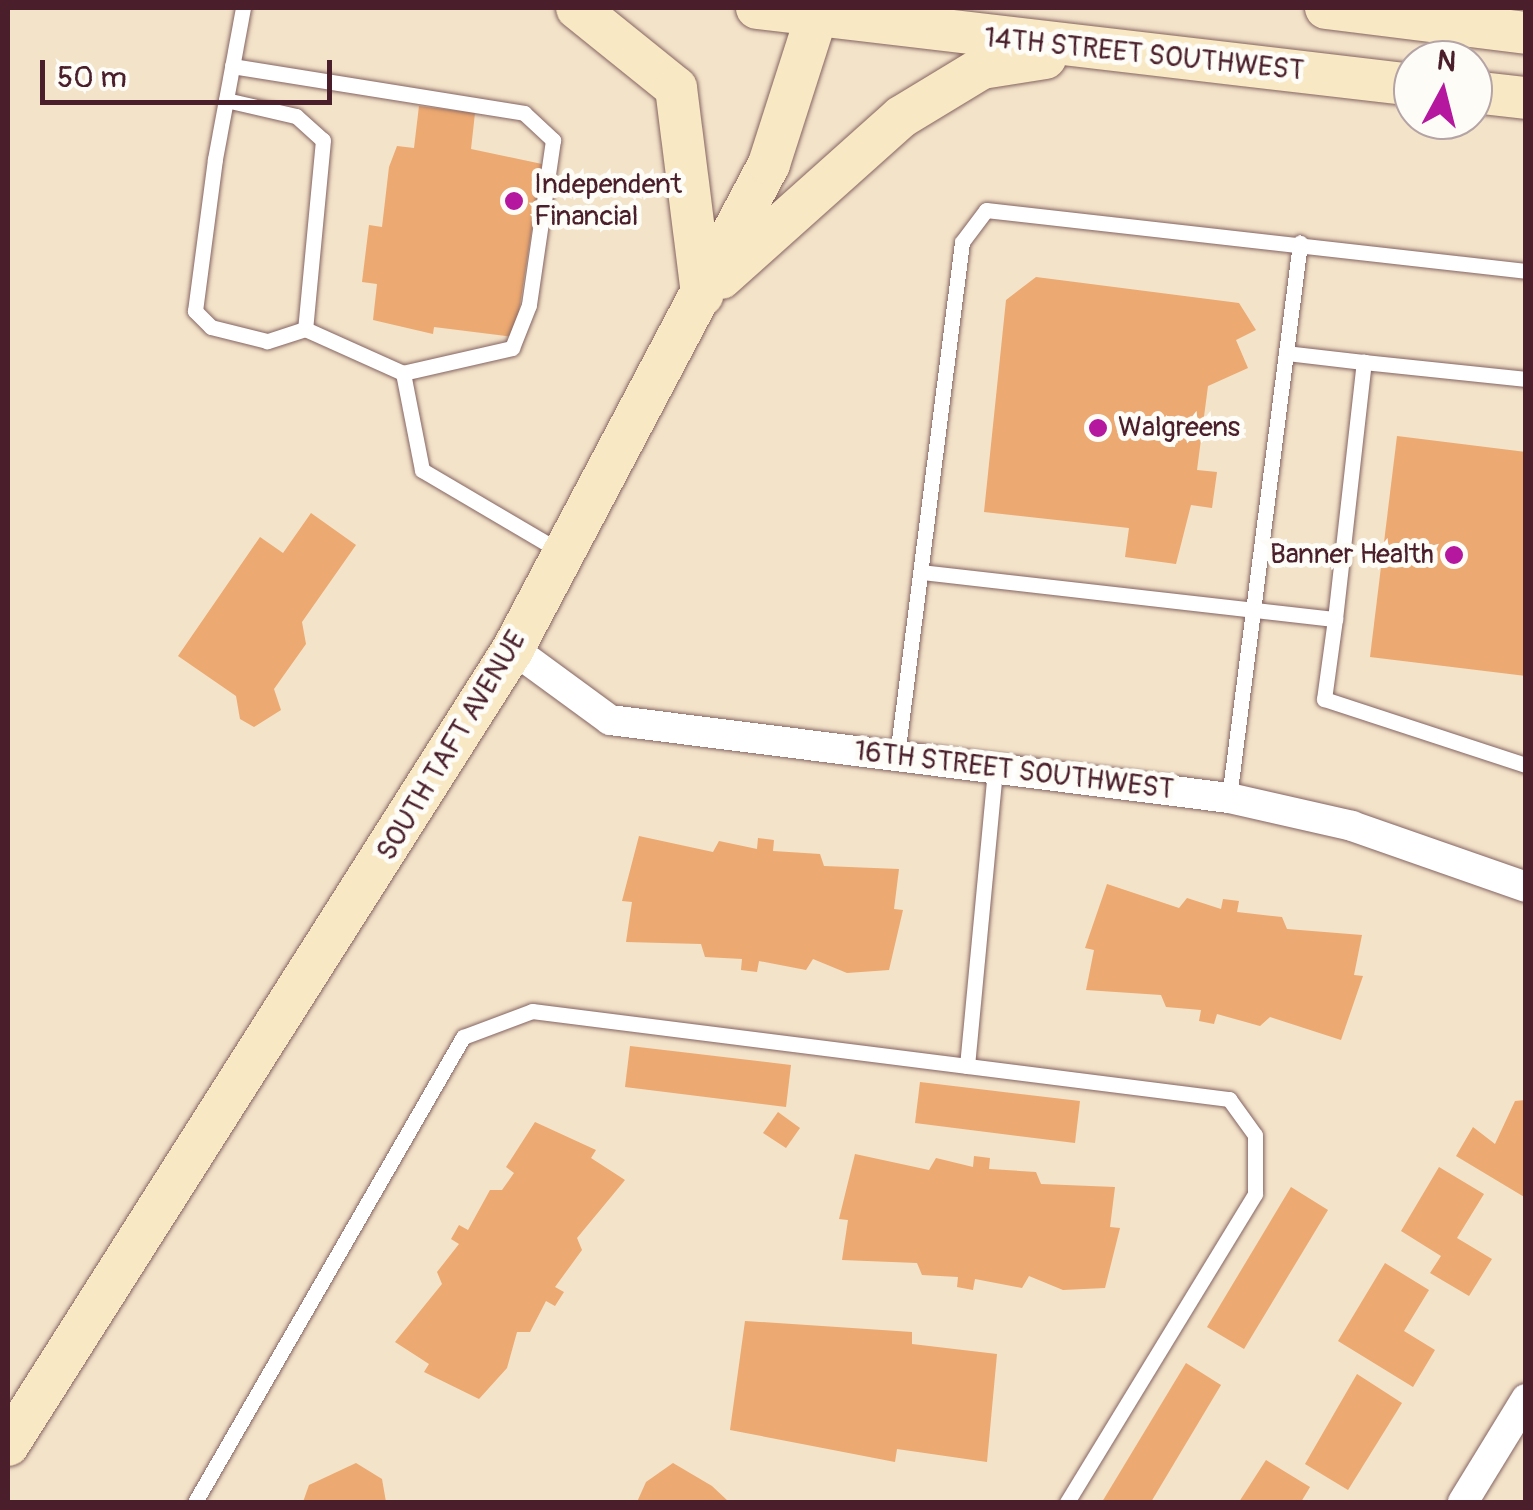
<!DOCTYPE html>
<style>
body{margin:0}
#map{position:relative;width:1533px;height:1510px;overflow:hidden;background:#f3e3c9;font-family:Pangolin,sans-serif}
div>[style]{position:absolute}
.building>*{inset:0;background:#eca971}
.roads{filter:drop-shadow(0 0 2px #856462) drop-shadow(0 0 2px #856462)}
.service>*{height:15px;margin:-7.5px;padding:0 7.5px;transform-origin:7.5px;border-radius:7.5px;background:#fff}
.minor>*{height:30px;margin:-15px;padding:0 15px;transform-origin:15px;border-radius:15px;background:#fff}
.secondary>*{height:42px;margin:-21px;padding:0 21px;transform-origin:21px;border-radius:21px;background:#f8e8c3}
.dots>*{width:28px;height:28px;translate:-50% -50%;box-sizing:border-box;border:5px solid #fdfcf7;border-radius:50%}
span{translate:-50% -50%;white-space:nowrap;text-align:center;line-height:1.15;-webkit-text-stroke:10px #fdfcf7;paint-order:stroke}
.street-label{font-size:28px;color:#4a1f2b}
.poi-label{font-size:28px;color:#4a1f2b}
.left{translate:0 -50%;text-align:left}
.right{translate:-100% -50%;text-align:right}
.frame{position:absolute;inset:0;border:10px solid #4a1f2b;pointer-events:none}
.north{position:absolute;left:1393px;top:40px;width:100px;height:100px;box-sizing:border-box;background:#fdfcf7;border:2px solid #b5a4a5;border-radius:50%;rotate:7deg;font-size:28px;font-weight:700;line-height:40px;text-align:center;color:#4a1f2b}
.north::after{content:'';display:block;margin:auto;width:35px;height:45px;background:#b5179e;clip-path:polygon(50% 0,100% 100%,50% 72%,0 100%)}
.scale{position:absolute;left:40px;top:60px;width:292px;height:45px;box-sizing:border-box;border:5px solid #4a1f2b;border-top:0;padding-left:12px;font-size:30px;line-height:35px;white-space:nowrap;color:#4a1f2b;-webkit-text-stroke:8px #fdfcf7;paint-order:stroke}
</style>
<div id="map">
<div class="building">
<div style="clip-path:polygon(419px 106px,475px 113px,471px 149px,542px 164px,515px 337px,434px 327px,433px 334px,373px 320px,377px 284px,362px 282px,369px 225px,382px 227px,389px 167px,397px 146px,414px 148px)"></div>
<div style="clip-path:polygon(1036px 277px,1239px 303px,1256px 330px,1236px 340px,1248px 368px,1208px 386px,1197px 470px,1217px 472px,1212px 508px,1191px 505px,1176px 564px,1125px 557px,1129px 528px,984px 512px,1006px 300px)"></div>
<div style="clip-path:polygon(1397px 436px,1526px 452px,1526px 676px,1370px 657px)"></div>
<div style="clip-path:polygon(311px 513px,356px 545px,302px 622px,306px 644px,274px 689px,281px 710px,254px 727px,240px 719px,236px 696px,178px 656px,260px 537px,283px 553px)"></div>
<div style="clip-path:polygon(639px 836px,713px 852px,719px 841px,757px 849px,758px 838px,774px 840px,773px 851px,820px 854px,824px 866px,899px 869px,894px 909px,903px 910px,889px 970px,847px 973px,813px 959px,806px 970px,759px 961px,757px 972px,741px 970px,742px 959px,705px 957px,701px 944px,626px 942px,632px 902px,622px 901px)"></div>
<div style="clip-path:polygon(1107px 884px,1179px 908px,1187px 898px,1221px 909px,1223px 899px,1239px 901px,1237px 912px,1282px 917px,1287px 929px,1362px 935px,1354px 975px,1363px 976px,1341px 1040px,1270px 1017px,1260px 1026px,1217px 1014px,1214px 1024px,1199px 1021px,1201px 1010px,1166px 1007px,1161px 995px,1086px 990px,1094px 950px,1085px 948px)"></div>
<div style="clip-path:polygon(630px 1046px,791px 1065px,786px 1107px,625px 1087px)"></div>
<div style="clip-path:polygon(920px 1082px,1080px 1101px,1075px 1143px,915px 1123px)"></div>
<div style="clip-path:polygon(1526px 1100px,1526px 1198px,1456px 1156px,1473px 1127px,1495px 1144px,1515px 1101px)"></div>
<div style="clip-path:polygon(778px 1112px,800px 1128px,786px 1148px,763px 1133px)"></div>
<div style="clip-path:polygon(535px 1122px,596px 1150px,591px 1158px,625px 1180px,577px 1238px,582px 1250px,555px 1287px,564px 1292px,555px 1306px,546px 1301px,530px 1332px,517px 1332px,507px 1368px,479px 1399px,424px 1372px,429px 1364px,395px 1342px,442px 1284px,437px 1272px,459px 1244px,451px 1239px,459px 1225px,468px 1230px,490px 1190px,502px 1190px,514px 1173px,506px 1167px)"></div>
<div style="clip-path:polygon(855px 1154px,929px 1170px,936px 1158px,973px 1167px,974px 1156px,990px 1158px,989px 1169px,1036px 1172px,1041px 1184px,1115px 1187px,1110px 1227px,1120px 1228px,1105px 1288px,1063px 1290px,1029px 1276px,1022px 1288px,975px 1279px,973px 1290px,957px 1287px,958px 1277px,922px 1275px,917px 1263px,842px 1260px,848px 1220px,839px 1219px)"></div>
<div style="clip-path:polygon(1439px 1167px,1484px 1194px,1457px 1238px,1492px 1259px,1469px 1296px,1430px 1273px,1441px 1256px,1401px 1231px)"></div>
<div style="clip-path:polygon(1291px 1187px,1328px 1210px,1244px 1349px,1207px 1327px)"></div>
<div style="clip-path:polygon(1385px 1263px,1429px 1290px,1404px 1331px,1435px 1350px,1413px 1387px,1338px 1341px)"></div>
<div style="clip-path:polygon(745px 1321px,912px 1332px,912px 1344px,997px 1354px,987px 1462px,897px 1449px,895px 1462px,730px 1430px)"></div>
<div style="clip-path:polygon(1186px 1363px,1221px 1385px,1151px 1502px,1102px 1502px)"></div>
<div style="clip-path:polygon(1357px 1374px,1402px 1403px,1348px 1490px,1305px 1464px)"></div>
<div style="clip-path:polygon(1266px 1460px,1310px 1487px,1301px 1502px,1239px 1502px)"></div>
<div style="clip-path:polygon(356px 1463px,382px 1479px,386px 1502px,303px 1502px,309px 1485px)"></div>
<div style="clip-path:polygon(673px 1463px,712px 1486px,729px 1502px,637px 1502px,646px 1482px)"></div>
</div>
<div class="roads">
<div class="service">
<div style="left:232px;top:66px;width:296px;rotate:9.1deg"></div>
<div style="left:524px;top:113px;width:40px;rotate:43deg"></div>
<div style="left:553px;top:140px;width:167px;rotate:98.3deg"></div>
<div style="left:529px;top:305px;width:46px;rotate:111.6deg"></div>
<div style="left:512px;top:348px;width:112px;rotate:167.1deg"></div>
<div style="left:226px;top:100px;width:72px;rotate:12.9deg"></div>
<div style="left:296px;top:116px;width:36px;rotate:42deg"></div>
<div style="left:323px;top:140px;width:190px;rotate:95.4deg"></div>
<div style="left:305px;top:329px;width:40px;rotate:162deg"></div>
<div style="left:267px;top:341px;width:58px;rotate:-166deg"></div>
<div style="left:211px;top:327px;width:23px;rotate:-135deg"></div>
<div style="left:195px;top:311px;width:153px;rotate:-82.5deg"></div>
<div style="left:215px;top:159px;width:154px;rotate:-79.5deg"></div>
<div style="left:305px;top:329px;width:107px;rotate:24.2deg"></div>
<div style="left:403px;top:373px;width:99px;rotate:78.9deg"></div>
<div style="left:422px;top:470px;width:164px;rotate:30.5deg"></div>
<div style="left:1286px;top:353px;width:79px;rotate:6.6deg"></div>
<div style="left:921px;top:572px;width:417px;rotate:6.5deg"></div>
<div style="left:1335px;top:619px;width:81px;rotate:97.8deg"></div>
<div style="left:1324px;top:699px;width:213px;rotate:18.1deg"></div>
<div style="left:1335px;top:619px;width:259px;rotate:-83.6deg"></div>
<div style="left:1364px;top:362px;width:163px;rotate:6deg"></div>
<div style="left:897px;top:756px;width:518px;rotate:-82.79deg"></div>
<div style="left:962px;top:242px;width:40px;rotate:-53deg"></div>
<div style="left:986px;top:210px;width:543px;rotate:6.44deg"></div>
<div style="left:1229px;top:798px;width:560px;rotate:-82.71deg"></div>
<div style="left:967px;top:1066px;width:298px;rotate:-84.6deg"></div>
<div style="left:195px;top:1502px;width:537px;rotate:-60.04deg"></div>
<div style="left:463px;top:1037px;width:74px;rotate:-20.6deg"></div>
<div style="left:532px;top:1011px;width:703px;rotate:7.2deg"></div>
<div style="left:1229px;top:1099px;width:44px;rotate:54.2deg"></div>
<div style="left:1255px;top:1135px;width:59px;rotate:90deg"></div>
<div style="left:1255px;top:1194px;width:361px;rotate:121.4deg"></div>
</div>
<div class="minor">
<div style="left:513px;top:649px;width:120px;rotate:36.2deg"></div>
<div style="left:610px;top:720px;width:624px;rotate:7.18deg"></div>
<div style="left:1229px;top:798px;width:126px;rotate:12.8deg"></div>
<div style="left:1352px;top:826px;width:184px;rotate:19.3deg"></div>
<div style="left:1463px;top:1502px;width:121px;rotate:-58.5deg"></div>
</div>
<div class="secondary">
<div style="left:577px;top:8px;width:127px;rotate:38.9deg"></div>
<div style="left:676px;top:88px;width:209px;rotate:82.8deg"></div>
<div style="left:757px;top:8px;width:661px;rotate:6.69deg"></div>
<div style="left:1326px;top:8px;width:202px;rotate:7.1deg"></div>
<div style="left:1473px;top:92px;width:53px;rotate:6.5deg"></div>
<div style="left:721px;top:278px;width:241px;rotate:-41.8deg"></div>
<div style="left:901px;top:117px;width:95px;rotate:-31.2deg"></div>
<div style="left:982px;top:68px;width:64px;rotate:-9deg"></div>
<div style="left:8px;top:1445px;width:943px;rotate:-57.61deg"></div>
<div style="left:513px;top:649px;width:548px;rotate:-62.17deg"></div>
<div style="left:769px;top:164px;width:164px;rotate:-72.2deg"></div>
</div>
</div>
<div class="dots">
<div style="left:514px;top:201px;background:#b5179e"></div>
<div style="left:1098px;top:428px;background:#b5179e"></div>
<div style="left:1454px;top:555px;background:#b5179e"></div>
</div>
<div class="street-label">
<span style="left:1144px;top:55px;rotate:6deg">14TH STREET SOUTHWEST</span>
<span style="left:452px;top:746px;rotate:-59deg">SOUTH TAFT AVENUE</span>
<span style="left:1014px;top:771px;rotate:7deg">16TH STREET SOUTHWEST</span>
</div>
<div class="poi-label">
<span class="left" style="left:534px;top:201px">Independent<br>Financial</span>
<span class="left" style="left:1118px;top:428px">Walgreens</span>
<span class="right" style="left:1434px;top:555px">Banner Health</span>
</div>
<div class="frame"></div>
<div class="north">N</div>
<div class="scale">50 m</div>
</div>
